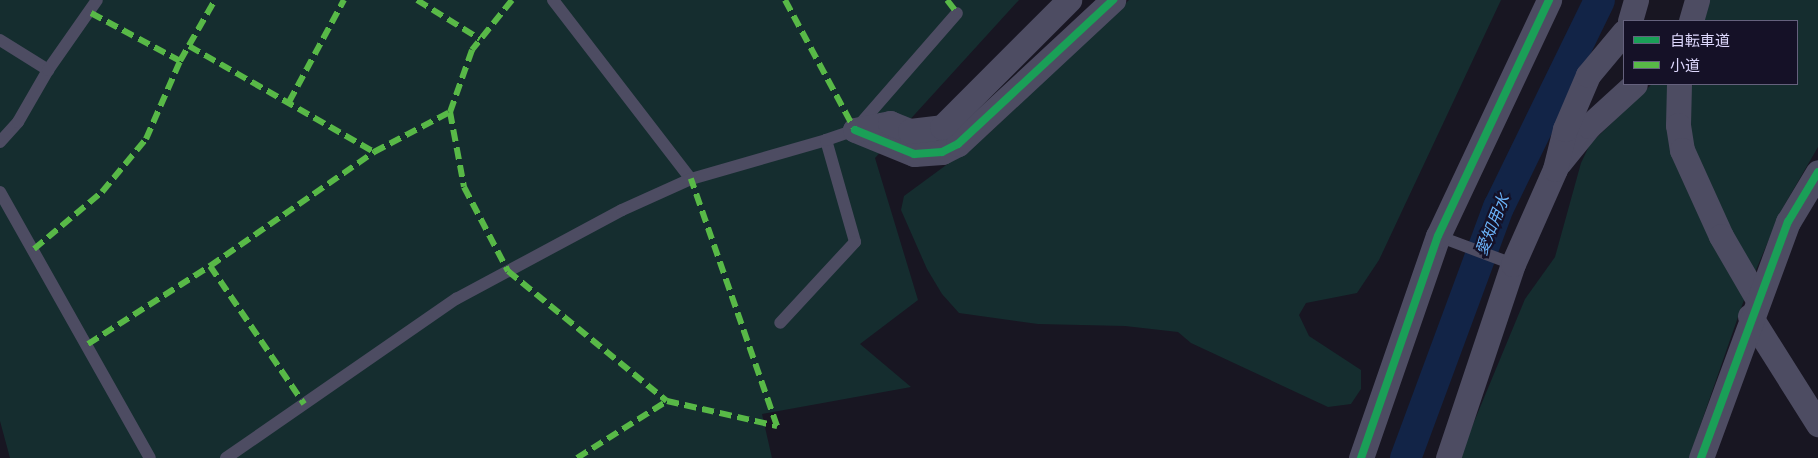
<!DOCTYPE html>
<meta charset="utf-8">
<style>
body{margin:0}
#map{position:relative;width:1818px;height:458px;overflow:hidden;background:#181622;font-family:Karla,"Noto Sans JP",sans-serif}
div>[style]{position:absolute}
.green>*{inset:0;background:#152d2f}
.canal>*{height:31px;margin:-15.5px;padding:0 15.5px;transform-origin:15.5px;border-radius:15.5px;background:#122447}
.service>*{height:12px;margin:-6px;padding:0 6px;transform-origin:6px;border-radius:6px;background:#4d4c62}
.minor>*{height:25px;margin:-12.5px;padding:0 12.5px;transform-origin:12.5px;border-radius:12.5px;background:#4d4c62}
.quiet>*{height:6px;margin-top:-3px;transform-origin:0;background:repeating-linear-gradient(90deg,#58b947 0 12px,transparent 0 18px)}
.cycleway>*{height:8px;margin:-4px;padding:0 4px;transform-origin:4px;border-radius:4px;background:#1a9f57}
span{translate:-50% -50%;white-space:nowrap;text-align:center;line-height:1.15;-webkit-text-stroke:4.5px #151127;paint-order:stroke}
.water-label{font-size:16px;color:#6bb3f9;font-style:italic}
.legend{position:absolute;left:1623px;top:20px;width:175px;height:65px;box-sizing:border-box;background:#151127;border:1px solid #65617d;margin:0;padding:6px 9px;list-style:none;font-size:15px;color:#ded8fd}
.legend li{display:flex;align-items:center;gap:10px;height:25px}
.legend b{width:25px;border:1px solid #65617d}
</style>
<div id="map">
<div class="green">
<div style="clip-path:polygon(0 0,1019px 0,875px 158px,918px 300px,860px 344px,911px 387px,762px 414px,772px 458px,10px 458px,0 421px)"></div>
<div style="clip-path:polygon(1129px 0,1501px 0,1379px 260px,1357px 293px,1306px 303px,1299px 315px,1309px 336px,1361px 370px,1361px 389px,1351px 404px,1328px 407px,1191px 343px,1178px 332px,1125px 326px,1038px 324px,959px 313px,942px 294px,927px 269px,901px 210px,904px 196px,987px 135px)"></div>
<div style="clip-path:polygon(1709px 0,1818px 0,1818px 147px,1781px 211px,1753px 277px,1694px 158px,1686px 99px,1693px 84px,1797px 84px,1797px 21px,1703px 21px)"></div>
<div style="clip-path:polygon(1652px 84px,1672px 84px,1746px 294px,1689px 458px,1459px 458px,1525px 299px,1555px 257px,1581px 163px,1590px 144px)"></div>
</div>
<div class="canal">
<div style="left:1405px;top:458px;width:268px;rotate:-69.7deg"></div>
<div style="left:1498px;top:207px;width:230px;rotate:-64deg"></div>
</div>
<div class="service">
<div style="left:553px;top:0;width:226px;rotate:52.4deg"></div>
<div style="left:691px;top:179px;width:141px;rotate:-16.1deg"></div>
<div style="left:826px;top:140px;width:106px;rotate:74.1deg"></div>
<div style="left:855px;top:242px;width:110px;rotate:132.8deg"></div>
<div style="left:0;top:40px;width:57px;rotate:32deg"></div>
<div style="left:826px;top:140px;width:31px;rotate:-19deg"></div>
<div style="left:855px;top:130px;width:155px;rotate:-48.9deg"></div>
<div style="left:0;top:142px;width:27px;rotate:-48deg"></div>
<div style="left:18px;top:122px;width:60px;rotate:-60deg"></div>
<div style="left:48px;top:70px;width:85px;rotate:-55deg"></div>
<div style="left:0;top:192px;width:305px;rotate:60.6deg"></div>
<div style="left:1438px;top:236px;width:80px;rotate:20.5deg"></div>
<div style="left:226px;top:458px;width:280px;rotate:-34.7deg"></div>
<div style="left:456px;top:299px;width:188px;rotate:-28.2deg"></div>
<div style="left:622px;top:210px;width:76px;rotate:-24.2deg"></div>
</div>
<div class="minor">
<div style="left:1630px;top:21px;width:22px;rotate:-74deg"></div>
<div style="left:1691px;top:21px;width:22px;rotate:-74deg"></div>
<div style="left:1679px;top:84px;width:41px;rotate:91.4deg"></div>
<div style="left:1678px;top:125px;width:25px;rotate:81deg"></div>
<div style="left:1682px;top:150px;width:94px;rotate:65.6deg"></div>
<div style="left:1721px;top:236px;width:72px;rotate:59.9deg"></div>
<div style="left:855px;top:130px;width:64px;rotate:22.1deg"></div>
<div style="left:914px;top:154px;width:28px;rotate:-4deg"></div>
<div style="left:942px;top:152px;width:18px;rotate:-27deg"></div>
<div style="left:958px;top:144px;width:212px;rotate:-42.9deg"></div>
<div style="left:855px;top:130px;width:36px;rotate:-11deg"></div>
<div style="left:890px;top:123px;width:22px;rotate:22deg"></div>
<div style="left:910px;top:131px;width:32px;rotate:-7deg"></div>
<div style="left:942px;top:127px;width:180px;rotate:-45deg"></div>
<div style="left:1559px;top:163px;width:48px;rotate:-51deg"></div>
<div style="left:1589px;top:126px;width:62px;rotate:-42.4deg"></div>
<div style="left:1750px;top:316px;width:128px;rotate:57.8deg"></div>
<div style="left:1361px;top:458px;width:235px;rotate:-70.9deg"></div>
<div style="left:1438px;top:236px;width:261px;rotate:-64.8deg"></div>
<div style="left:1448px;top:458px;width:205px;rotate:-71.5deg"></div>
<div style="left:1513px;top:264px;width:104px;rotate:-66.1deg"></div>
<div style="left:1555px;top:169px;width:41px;rotate:-76deg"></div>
<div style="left:1565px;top:129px;width:59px;rotate:-66.9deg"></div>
<div style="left:1588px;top:75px;width:56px;rotate:-50.1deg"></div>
<div style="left:1701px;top:458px;width:252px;rotate:-69.8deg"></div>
<div style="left:1788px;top:222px;width:58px;rotate:-59deg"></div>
</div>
<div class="quiet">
<div style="left:417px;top:0;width:74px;rotate:31.8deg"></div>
<div style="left:512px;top:0;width:64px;rotate:128.7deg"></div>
<div style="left:472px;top:50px;width:66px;rotate:109.5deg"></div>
<div style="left:450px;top:112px;width:76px;rotate:79.4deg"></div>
<div style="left:464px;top:187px;width:95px;rotate:62.4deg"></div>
<div style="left:508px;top:271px;width:205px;rotate:39.3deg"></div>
<div style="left:667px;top:401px;width:113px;rotate:12.8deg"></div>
<div style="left:777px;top:426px;width:262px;rotate:-109.2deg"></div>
<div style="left:785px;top:0;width:148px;rotate:61.7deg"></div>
<div style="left:947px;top:0;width:16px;rotate:52deg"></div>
<div style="left:91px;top:13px;width:101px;rotate:28.3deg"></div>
<div style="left:189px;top:46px;width:213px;rotate:29.8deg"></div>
<div style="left:289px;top:102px;width:116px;rotate:-61.7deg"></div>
<div style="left:34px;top:249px;width:89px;rotate:-40deg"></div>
<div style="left:102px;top:192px;width:69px;rotate:-50.3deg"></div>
<div style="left:146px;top:139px;width:85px;rotate:-66.4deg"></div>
<div style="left:180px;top:61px;width:70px;rotate:-60.2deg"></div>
<div style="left:210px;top:266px;width:167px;rotate:55.7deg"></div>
<div style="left:88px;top:344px;width:145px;rotate:-32.6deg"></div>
<div style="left:210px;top:266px;width:200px;rotate:-34.8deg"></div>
<div style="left:374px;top:152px;width:86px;rotate:-27.8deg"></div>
<div style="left:577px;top:458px;width:107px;rotate:-32.3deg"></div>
</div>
<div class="cycleway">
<div style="left:855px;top:130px;width:64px;rotate:22.1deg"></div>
<div style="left:914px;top:154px;width:28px;rotate:-4deg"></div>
<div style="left:942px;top:152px;width:18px;rotate:-27deg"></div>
<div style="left:958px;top:144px;width:212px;rotate:-42.9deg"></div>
<div style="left:1361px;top:458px;width:235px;rotate:-70.9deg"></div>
<div style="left:1438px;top:236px;width:261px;rotate:-64.8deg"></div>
<div style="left:1701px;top:458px;width:252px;rotate:-69.8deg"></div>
<div style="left:1788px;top:222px;width:58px;rotate:-59deg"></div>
</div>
<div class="water-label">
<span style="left:1493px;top:225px;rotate:-68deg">愛知用水</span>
</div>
<ul class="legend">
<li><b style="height:6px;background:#1a9f57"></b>自転車道</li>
<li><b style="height:6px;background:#58b947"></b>小道</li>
</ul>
</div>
